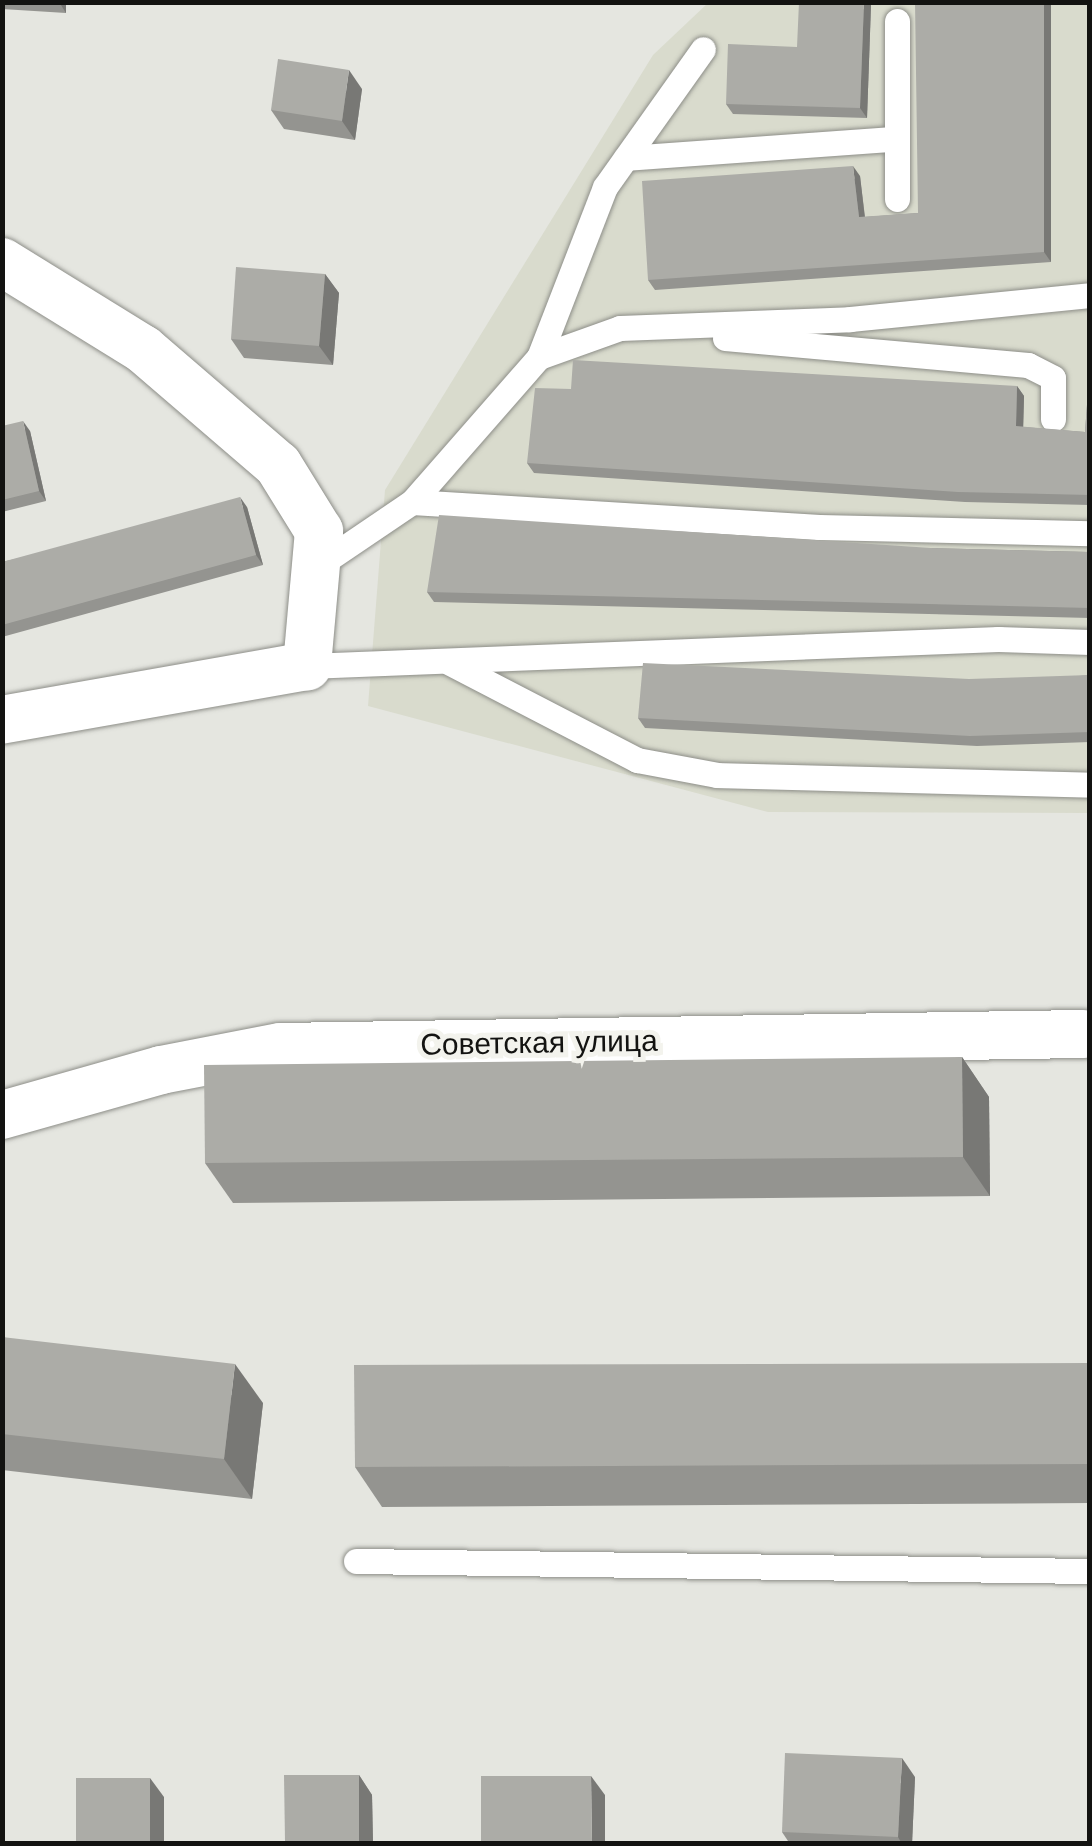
<!DOCTYPE html>
<meta charset="utf-8">
<style>
body{margin:0}
#map{position:relative;width:1092px;height:1846px;overflow:hidden;background:#e5e6e0;font-family:"Work Sans",sans-serif}
div>[style]{position:absolute}
.built>*{inset:0;background:#d9dbcd}
.roads{filter:drop-shadow(0 0 2px #8d8e88) drop-shadow(0 0 2px #8d8e88)}
.lane>*{height:25px;margin:-12.5px;padding:0 12.5px;transform-origin:12.5px;border-radius:12.5px;background:#fff}
.street>*{height:48px;margin:-24px;padding:0 24px;transform-origin:24px;border-radius:24px;background:#fff}
.wall>*{inset:0;background:#949490}
.shaded-wall>*{inset:0;background:#787875}
.building>*{inset:0;background:#acaca7}
span{translate:-50% -50%;white-space:nowrap;text-align:center;line-height:1.15;-webkit-text-stroke:10px #f3f3ed;paint-order:stroke}
.street-label{font-size:30px;color:#131311}
.frame{position:absolute;inset:0;border:5px solid #131311;pointer-events:none}
</style>
<div id="map">
<div class="built">
<div style="clip-path:polygon(708px 3px,1089px 3px,1089px 813px,768px 812px,368px 706px,385px 490px,653px 55px)"></div>
</div>
<div class="roads">
<div class="lane">
<div style="left:626px;top:158px;width:269px;rotate:-4.1deg"></div>
<div style="left:897px;top:199px;width:178px;rotate:-90deg"></div>
<div style="left:725px;top:338px;width:304px;rotate:5.1deg"></div>
<div style="left:1028px;top:365px;width:28px;rotate:27deg"></div>
<div style="left:1053px;top:378px;width:41px;rotate:90deg"></div>
<div style="left:539px;top:357px;width:86px;rotate:-19.7deg"></div>
<div style="left:620px;top:328px;width:230px;rotate:-2.2deg"></div>
<div style="left:850px;top:319px;width:241px;rotate:-5.7deg"></div>
<div style="left:412px;top:502px;width:193px;rotate:-48.8deg"></div>
<div style="left:539px;top:357px;width:182px;rotate:-68.8deg"></div>
<div style="left:605px;top:187px;width:169px;rotate:-54.6deg"></div>
<div style="left:319px;top:565px;width:112px;rotate:-34.1deg"></div>
<div style="left:412px;top:502px;width:408px;rotate:3.5deg"></div>
<div style="left:819px;top:527px;width:271px;rotate:1.3deg"></div>
<div style="left:450px;top:663px;width:211px;rotate:27.4deg"></div>
<div style="left:637px;top:760px;width:81px;rotate:10.6deg"></div>
<div style="left:717px;top:775px;width:373px;rotate:1.5deg"></div>
<div style="left:307px;top:666px;width:692px;rotate:-2.24deg"></div>
<div style="left:998px;top:639px;width:92px;rotate:1.9deg"></div>
<div style="left:356px;top:1561px;width:734px;rotate:0.78deg"></div>
</div>
<div class="street">
<div style="left:2px;top:262px;width:166px;rotate:31.7deg"></div>
<div style="left:143px;top:349px;width:178px;rotate:40.7deg"></div>
<div style="left:278px;top:465px;width:78px;rotate:58.2deg"></div>
<div style="left:319px;top:531px;width:136px;rotate:95.1deg"></div>
<div style="left:307px;top:666px;width:310px;rotate:170deg"></div>
<div style="left:2px;top:1115px;width:165px;rotate:-15.8deg"></div>
<div style="left:161px;top:1070px;width:122px;rotate:-10.9deg"></div>
<div style="left:281px;top:1047px;width:803px;rotate:-0.93deg"></div>
</div>
</div>
<div class="wall">
<div style="clip-path:polygon(2px 2px,66px 2px,66px 13px,2px 9px)"></div>
<div style="clip-path:polygon(1051px 4px,1051px 262px,655px 290px,648px 280px,860px 176px,865px 217px,918px 213px)"></div>
<div style="clip-path:polygon(871px 5px,867px 118px,733px 114px,726px 104px,797px 47px)"></div>
<div style="clip-path:polygon(362px 89px,355px 140px,284px 129px,271px 110px)"></div>
<div style="clip-path:polygon(325px 274px,339px 293px,333px 365px,244px 358px,231px 339px)"></div>
<div style="clip-path:polygon(1090px 364px,1090px 505px,965px 502px,534px 473px,527px 463px,571px 389px,1017px 386px,1024px 396px,1023px 427px,1085px 432px)"></div>
<div style="clip-path:polygon(2px 426px,30px 431px,46px 501px,2px 512px)"></div>
<div style="clip-path:polygon(247px 507px,263px 565px,2px 637px,2px 562px)"></div>
<div style="clip-path:polygon(931px 548px,1090px 552px,1090px 618px,434px 602px,427px 592px)"></div>
<div style="clip-path:polygon(1090px 675px,1090px 742px,977px 746px,645px 728px,638px 718px)"></div>
<div style="clip-path:polygon(962px 1057px,989px 1097px,990px 1196px,233px 1203px,205px 1163px)"></div>
<div style="clip-path:polygon(2px 1337px,263px 1403px,252px 1499px,2px 1470px)"></div>
<div style="clip-path:polygon(1090px 1363px,1090px 1503px,382px 1507px,355px 1467px)"></div>
<div style="clip-path:polygon(359px 1775px,372px 1795px,373px 1844px,287px 1844px,285px 1841px)"></div>
<div style="clip-path:polygon(915px 1777px,912px 1844px,790px 1844px,782px 1832px)"></div>
</div>
<div class="shaded-wall">
<div style="clip-path:polygon(59px 2px,66px 2px,66px 13px)"></div>
<div style="clip-path:polygon(864px 2px,869px 2px,871px 5px,867px 118px,860px 108px)"></div>
<div style="clip-path:polygon(1044px 2px,1051px 4px,1051px 262px,1044px 252px)"></div>
<div style="clip-path:polygon(349px 70px,362px 89px,355px 140px,342px 121px)"></div>
<div style="clip-path:polygon(853px 166px,860px 176px,866px 228px,859px 217px)"></div>
<div style="clip-path:polygon(325px 274px,339px 293px,333px 365px,319px 346px)"></div>
<div style="clip-path:polygon(1017px 386px,1024px 396px,1023px 436px,1016px 426px)"></div>
<div style="clip-path:polygon(23px 421px,30px 431px,46px 501px,39px 491px)"></div>
<div style="clip-path:polygon(240px 497px,247px 507px,263px 565px,256px 555px)"></div>
<div style="clip-path:polygon(962px 1057px,989px 1097px,990px 1196px,963px 1157px)"></div>
<div style="clip-path:polygon(235px 1364px,263px 1403px,252px 1499px,224px 1459px)"></div>
<div style="clip-path:polygon(902px 1758px,915px 1777px,912px 1844px,902px 1844px,898px 1837px)"></div>
<div style="clip-path:polygon(359px 1775px,372px 1795px,373px 1844px,361px 1844px,359px 1841px)"></div>
<div style="clip-path:polygon(591px 1776px,605px 1795px,605px 1844px,592px 1844px)"></div>
<div style="clip-path:polygon(150px 1778px,164px 1797px,164px 1844px,150px 1844px)"></div>
</div>
<div class="building">
<div style="clip-path:polygon(799px 2px,864px 2px,860px 108px,726px 104px,728px 44px,797px 47px)"></div>
<div style="clip-path:polygon(915px 2px,1044px 2px,1044px 252px,648px 280px,642px 181px,853px 166px,859px 217px,918px 213px)"></div>
<div style="clip-path:polygon(278px 59px,349px 70px,342px 121px,271px 110px)"></div>
<div style="clip-path:polygon(236px 267px,325px 274px,319px 346px,231px 339px)"></div>
<div style="clip-path:polygon(573px 360px,1017px 386px,1016px 426px,1085px 432px,1090px 364px,1090px 495px,958px 492px,527px 463px,535px 388px,571px 389px)"></div>
<div style="clip-path:polygon(23px 421px,39px 491px,2px 500px,2px 426px)"></div>
<div style="clip-path:polygon(240px 497px,256px 555px,2px 625px,2px 562px)"></div>
<div style="clip-path:polygon(439px 515px,931px 548px,1090px 552px,1090px 608px,427px 592px)"></div>
<div style="clip-path:polygon(643px 663px,969px 679px,1090px 675px,1090px 732px,970px 736px,638px 718px)"></div>
<div style="clip-path:polygon(962px 1057px,963px 1157px,205px 1163px,204px 1065px)"></div>
<div style="clip-path:polygon(2px 1337px,235px 1364px,224px 1459px,2px 1434px)"></div>
<div style="clip-path:polygon(1090px 1363px,1090px 1464px,355px 1467px,354px 1365px)"></div>
<div style="clip-path:polygon(785px 1753px,902px 1758px,898px 1837px,782px 1832px)"></div>
<div style="clip-path:polygon(284px 1775px,359px 1775px,359px 1841px,285px 1841px)"></div>
<div style="clip-path:polygon(481px 1776px,591px 1776px,592px 1844px,481px 1844px)"></div>
<div style="clip-path:polygon(76px 1778px,150px 1778px,150px 1843px,76px 1844px)"></div>
</div>
<div class="street-label">
<span style="left:539px;top:1043px;rotate:-1deg">Советская улица</span>
</div>
<div class="frame"></div>
</div>
